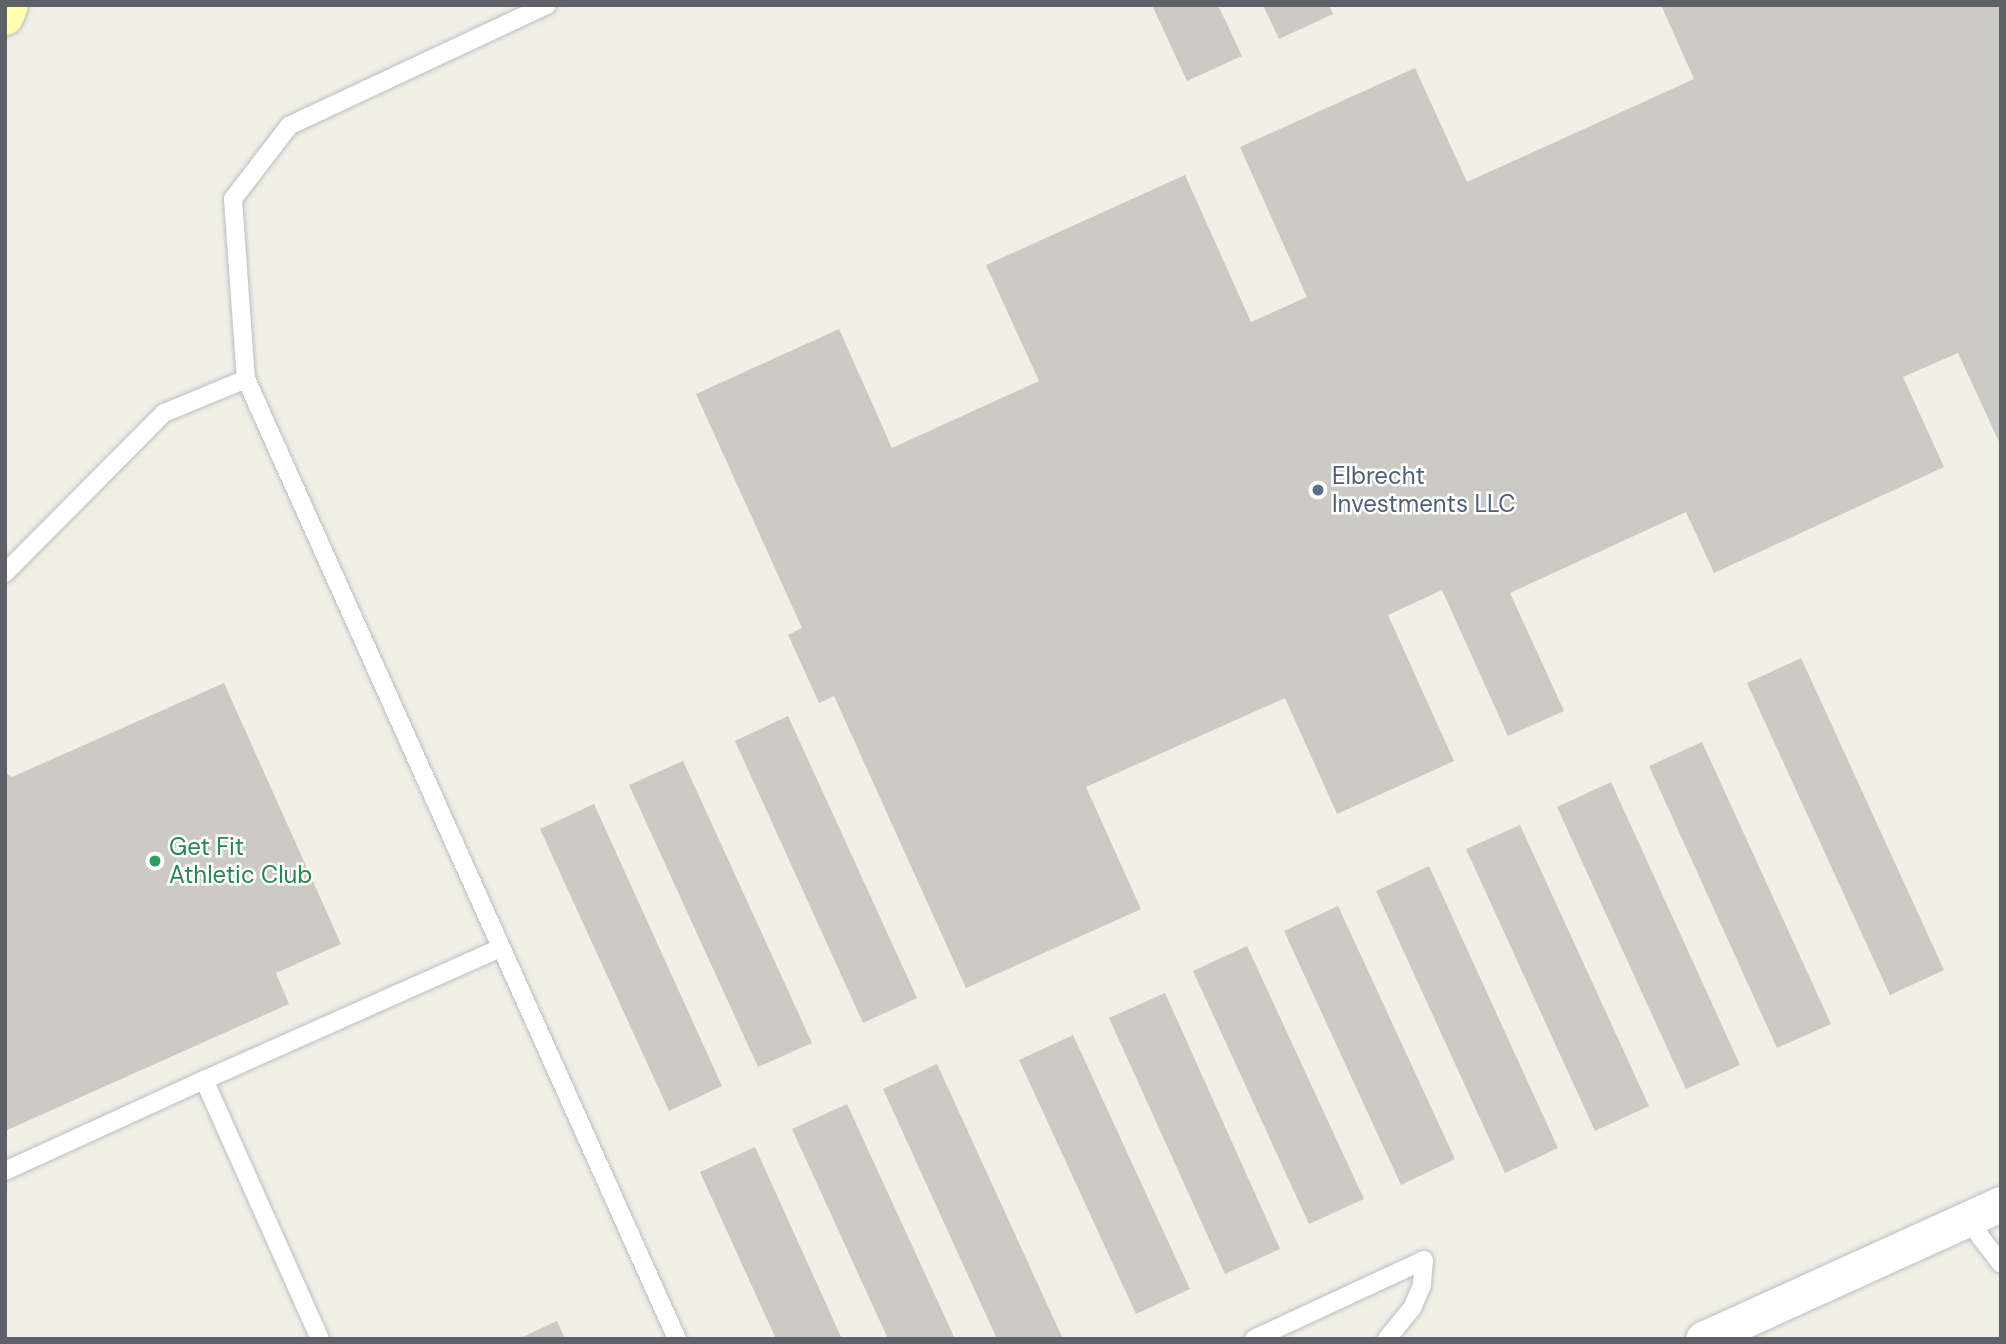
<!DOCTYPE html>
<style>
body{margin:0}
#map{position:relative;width:2006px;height:1344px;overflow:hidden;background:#f0f0e7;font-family:"DM Sans",sans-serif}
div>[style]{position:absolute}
.building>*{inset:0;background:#cccac4}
.roads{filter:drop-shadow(0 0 2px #bbbdc2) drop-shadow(0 0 2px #bbbdc2)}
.lane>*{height:18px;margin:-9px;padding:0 9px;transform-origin:9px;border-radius:9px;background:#fff}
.street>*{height:35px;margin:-17.5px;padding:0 17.5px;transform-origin:17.5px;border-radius:17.5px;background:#fff}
.primary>*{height:38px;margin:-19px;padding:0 19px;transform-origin:19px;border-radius:19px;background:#ffffad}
.dots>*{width:19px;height:19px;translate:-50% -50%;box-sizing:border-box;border:4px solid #fff;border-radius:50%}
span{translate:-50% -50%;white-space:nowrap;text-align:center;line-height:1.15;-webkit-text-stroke:5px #fff;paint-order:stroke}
.service-label{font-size:24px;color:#4e5e75}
.left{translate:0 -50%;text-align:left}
.leisure-label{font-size:24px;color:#27864d}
.frame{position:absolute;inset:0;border:7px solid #5e6167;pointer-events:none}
</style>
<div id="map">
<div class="building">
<div style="clip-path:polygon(1152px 5px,1218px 5px,1242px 56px,1187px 81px)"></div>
<div style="clip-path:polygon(1263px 5px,1329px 5px,1333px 14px,1279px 39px)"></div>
<div style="clip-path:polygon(1661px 5px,2001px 5px,2001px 446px,1958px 353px,1903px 377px,1944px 467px,1714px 573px,1686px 512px,1510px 593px,1564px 711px,1508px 736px,1442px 590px,1388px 615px,1454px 761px,1337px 814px,1285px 698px,1086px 787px,1141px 909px,966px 988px,834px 696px,819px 703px,801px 663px,788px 635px,802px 628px,696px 394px,839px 329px,892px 448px,1039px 381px,986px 265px,1185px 175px,1251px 322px,1307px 297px,1240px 147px,1415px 68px,1467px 182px,1694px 79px)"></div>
<div style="clip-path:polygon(1801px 658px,1944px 970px,1890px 995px,1747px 683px)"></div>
<div style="clip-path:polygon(224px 683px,341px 944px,276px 973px,289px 1004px,5px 1131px,5px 772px,12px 777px)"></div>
<div style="clip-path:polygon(788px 716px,917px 998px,863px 1023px,735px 741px)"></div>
<div style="clip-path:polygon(1702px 742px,1831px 1024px,1777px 1048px,1649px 766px)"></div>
<div style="clip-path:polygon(683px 761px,812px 1043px,758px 1067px,629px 785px)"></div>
<div style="clip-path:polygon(1611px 782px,1740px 1065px,1686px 1089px,1557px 807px)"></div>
<div style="clip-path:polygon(594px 804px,722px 1086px,669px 1111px,540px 829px)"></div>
<div style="clip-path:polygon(1520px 825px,1649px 1106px,1595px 1131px,1466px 849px)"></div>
<div style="clip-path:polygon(1429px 866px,1558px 1148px,1505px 1173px,1376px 891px)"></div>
<div style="clip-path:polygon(1338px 906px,1455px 1159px,1401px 1185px,1284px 931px)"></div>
<div style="clip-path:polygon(1247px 946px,1364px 1199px,1309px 1224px,1193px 971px)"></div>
<div style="clip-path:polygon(1165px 993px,1280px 1249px,1225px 1274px,1109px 1018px)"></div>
<div style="clip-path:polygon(1073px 1035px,1190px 1289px,1136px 1314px,1019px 1060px)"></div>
<div style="clip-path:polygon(937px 1064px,1063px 1339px,997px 1339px,883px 1089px)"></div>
<div style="clip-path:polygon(847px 1104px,955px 1339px,888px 1339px,792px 1129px)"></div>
<div style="clip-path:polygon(755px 1147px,842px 1339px,776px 1339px,700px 1172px)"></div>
<div style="clip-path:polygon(557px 1321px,565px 1339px,518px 1339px)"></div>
</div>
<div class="roads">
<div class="lane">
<div style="left:547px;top:5px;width:285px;rotate:154.9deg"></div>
<div style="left:289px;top:126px;width:92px;rotate:127.5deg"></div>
<div style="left:233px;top:199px;width:180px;rotate:85.9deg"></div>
<div style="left:246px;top:379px;width:1052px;rotate:65.82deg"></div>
<div style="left:5px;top:573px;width:226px;rotate:-45.2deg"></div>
<div style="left:164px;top:413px;width:89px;rotate:-22.5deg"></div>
<div style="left:5px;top:1171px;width:219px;rotate:-24.6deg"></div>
<div style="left:1967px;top:1219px;width:56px;rotate:52.9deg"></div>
<div style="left:320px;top:1339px;width:284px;rotate:-114.1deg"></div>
<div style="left:204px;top:1080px;width:325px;rotate:-24deg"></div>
<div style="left:1254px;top:1339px;width:187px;rotate:-24.9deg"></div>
<div style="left:1424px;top:1260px;width:25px;rotate:95deg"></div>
<div style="left:1422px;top:1285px;width:25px;rotate:113deg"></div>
<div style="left:1412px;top:1308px;width:40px;rotate:129deg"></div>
</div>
<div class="street">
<div style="left:1703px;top:1339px;width:327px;rotate:-24.4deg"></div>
</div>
<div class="primary">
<div style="left:5px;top:16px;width:12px;rotate:-70deg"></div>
</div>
</div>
<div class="dots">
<div style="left:1318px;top:490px;background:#5c6f8a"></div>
<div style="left:155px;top:861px;background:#2e9e5b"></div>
</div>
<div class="service-label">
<span class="left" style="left:1332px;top:490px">Elbrecht<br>Investments LLC</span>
</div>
<div class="leisure-label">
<span class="left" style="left:169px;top:861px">Get Fit<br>Athletic Club</span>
</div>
<div class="frame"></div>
</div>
